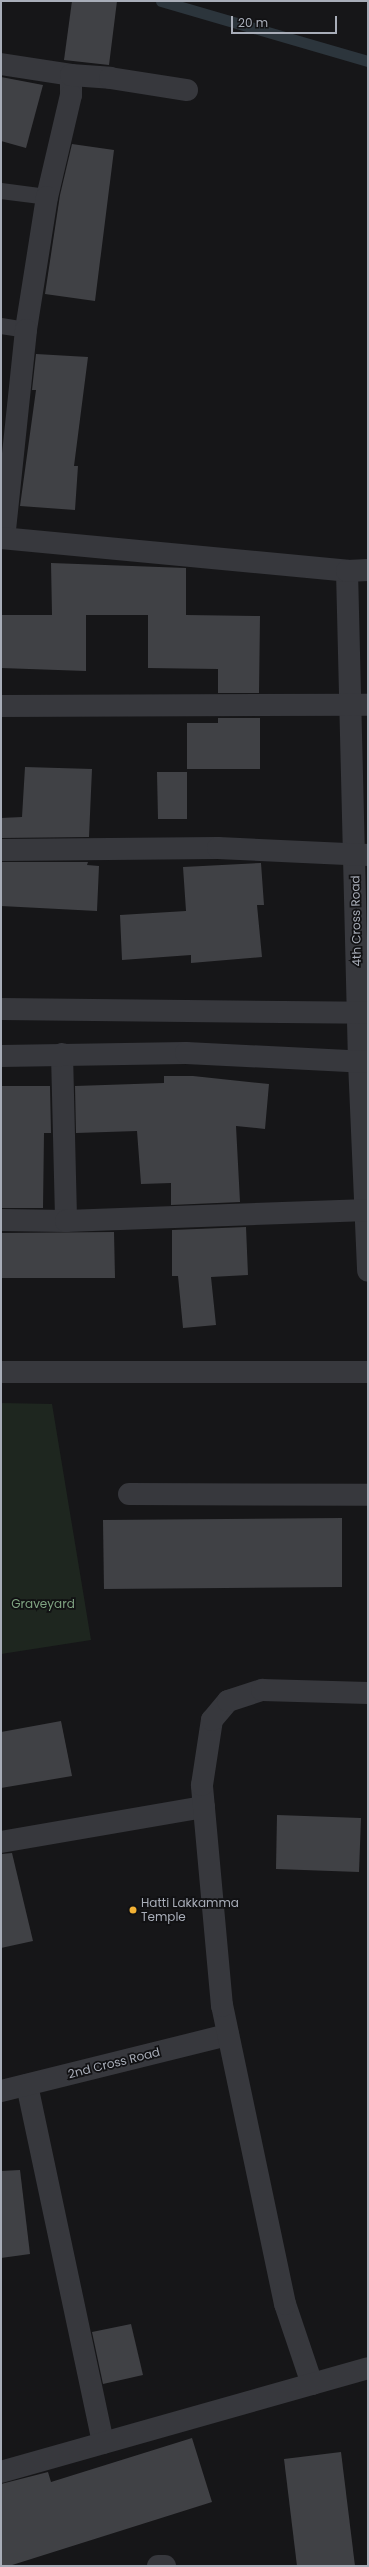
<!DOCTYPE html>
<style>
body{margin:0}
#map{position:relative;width:369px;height:2567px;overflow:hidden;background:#161618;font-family:Poppins,sans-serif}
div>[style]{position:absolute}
.green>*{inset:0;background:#1e261f}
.stream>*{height:11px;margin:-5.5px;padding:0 5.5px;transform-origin:5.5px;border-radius:5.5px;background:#2c353c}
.building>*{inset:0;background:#404145}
.service>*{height:16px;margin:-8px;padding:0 8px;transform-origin:8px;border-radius:8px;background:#37383d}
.minor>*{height:22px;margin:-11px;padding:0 11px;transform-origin:11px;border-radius:11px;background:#37383d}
.tertiary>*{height:22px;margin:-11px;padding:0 11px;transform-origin:11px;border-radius:11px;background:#37383d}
.dots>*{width:11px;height:11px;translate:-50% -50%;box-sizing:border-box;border:2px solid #111113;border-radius:50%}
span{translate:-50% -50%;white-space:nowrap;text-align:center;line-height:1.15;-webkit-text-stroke:3.5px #111113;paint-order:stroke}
.street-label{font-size:12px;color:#a8adb8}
.park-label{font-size:12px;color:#7fa381}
.poi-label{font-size:12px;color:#a8adb8}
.left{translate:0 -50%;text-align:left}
.frame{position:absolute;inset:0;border:2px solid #a8adb8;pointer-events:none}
.scale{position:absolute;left:231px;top:16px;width:106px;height:18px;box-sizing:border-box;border:2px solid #a8adb8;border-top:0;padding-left:5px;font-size:12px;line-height:14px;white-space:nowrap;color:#a8adb8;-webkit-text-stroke:3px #111113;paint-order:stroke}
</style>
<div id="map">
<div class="green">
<div style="clip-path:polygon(1px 1403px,52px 1404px,91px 1640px,1px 1654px)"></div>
</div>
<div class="stream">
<div style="left:161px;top:1px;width:216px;rotate:16.2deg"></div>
</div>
<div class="building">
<div style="clip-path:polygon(72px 1px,117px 1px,109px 65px,64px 60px)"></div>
<div style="clip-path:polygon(1px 77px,43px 85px,26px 148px,1px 141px)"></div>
<div style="clip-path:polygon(72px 144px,114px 150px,95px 301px,45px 294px,60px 195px)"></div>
<div style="clip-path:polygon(36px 354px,88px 357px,74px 466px,78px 466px,75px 510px,20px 506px,36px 390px,32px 390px)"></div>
<div style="clip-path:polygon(51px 563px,186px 568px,186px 615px,260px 616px,259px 693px,218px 693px,218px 669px,148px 668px,148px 615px,86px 615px,86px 671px,1px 668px,1px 615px,52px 615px)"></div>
<div style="clip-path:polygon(218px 718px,260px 718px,260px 769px,187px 769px,187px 723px,218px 723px)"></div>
<div style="clip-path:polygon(25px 767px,92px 769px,89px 837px,1px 838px,1px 818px,22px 817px)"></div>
<div style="clip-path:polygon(157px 772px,187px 772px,187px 819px,158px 819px)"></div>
<div style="clip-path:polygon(1px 862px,88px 862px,87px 865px,99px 866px,97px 911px,1px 906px)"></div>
<div style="clip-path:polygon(261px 863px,264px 905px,257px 905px,262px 957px,191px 963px,191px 955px,122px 960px,120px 915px,186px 911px,183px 867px)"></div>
<div style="clip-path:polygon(164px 1076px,193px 1076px,269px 1084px,265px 1129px,236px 1126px,240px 1202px,171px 1205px,171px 1183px,141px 1184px,137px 1131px,76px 1133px,75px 1086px,164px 1083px)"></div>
<div style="clip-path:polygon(1px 1086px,50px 1086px,51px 1133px,44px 1133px,43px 1208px,2px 1208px)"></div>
<div style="clip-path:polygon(246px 1227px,248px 1275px,211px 1277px,216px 1325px,183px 1328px,178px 1276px,172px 1276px,172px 1230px)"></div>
<div style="clip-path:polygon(114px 1232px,115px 1278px,1px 1278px,1px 1233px)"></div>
<div style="clip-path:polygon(342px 1518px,342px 1587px,104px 1589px,103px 1520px)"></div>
<div style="clip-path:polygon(61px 1721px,72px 1776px,1px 1788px,1px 1732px)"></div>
<div style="clip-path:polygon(277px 1815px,361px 1818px,359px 1872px,276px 1869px)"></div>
<div style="clip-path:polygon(12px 1853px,33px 1941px,1px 1948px,1px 1854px)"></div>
<div style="clip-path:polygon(20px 2170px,30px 2254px,1px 2258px,1px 2171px)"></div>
<div style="clip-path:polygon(131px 2324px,143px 2375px,103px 2384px,92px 2332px)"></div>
<div style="clip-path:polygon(192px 2438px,212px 2502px,9px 2566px,1px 2566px,1px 2484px,48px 2472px,51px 2482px)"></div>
<div style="clip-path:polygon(341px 2452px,355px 2566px,297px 2566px,284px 2459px)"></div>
</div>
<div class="service">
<div style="left:1px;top:191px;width:46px;rotate:7.4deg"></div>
<div style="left:1px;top:326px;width:25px;rotate:9deg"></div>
</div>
<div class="minor">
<div style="left:1px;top:64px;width:71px;rotate:8.9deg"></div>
<div style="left:71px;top:75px;width:20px;rotate:90deg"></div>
<div style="left:71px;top:95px;width:105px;rotate:103.2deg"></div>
<div style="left:47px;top:197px;width:135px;rotate:99deg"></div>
<div style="left:26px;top:330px;width:209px;rotate:96deg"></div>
<div style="left:71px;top:75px;width:39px;rotate:4deg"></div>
<div style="left:110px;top:78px;width:78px;rotate:8.9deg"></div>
<div style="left:347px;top:571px;width:491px;rotate:88.6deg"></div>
<div style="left:359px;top:1062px;width:209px;rotate:87.5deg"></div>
<div style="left:1px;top:706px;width:367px;rotate:-0.2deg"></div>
<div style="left:1px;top:850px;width:217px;rotate:-0.5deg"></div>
<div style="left:218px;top:848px;width:150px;rotate:2.7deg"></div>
<div style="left:62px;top:1054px;width:167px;rotate:88.6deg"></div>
<div style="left:1px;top:1220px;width:65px;rotate:0.9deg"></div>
<div style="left:66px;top:1221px;width:302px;rotate:-2.1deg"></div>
<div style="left:1px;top:1372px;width:367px"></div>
<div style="left:129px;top:1494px;width:239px;rotate:0.2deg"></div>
<div style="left:1px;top:1842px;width:206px;rotate:-9.8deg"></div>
<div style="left:27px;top:2085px;width:366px;rotate:78deg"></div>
<div style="left:1px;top:2091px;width:234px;rotate:-13.9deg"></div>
<div style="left:312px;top:2384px;width:84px;rotate:-108.6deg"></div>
<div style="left:285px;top:2304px;width:305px;rotate:-101.9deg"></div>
<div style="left:222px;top:2006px;width:222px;rotate:-95.2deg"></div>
<div style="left:202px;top:1785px;width:66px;rotate:-81.3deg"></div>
<div style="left:212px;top:1720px;width:25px;rotate:-50deg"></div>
<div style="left:228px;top:1701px;width:36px;rotate:-18deg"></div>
<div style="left:262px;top:1690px;width:106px;rotate:1.6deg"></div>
<div style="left:1px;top:2472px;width:381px;rotate:-15.8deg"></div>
<div style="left:158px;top:2566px;width:7px"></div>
</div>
<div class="tertiary">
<div style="left:1px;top:538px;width:348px;rotate:5.4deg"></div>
<div style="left:347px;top:571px;width:21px;rotate:-3deg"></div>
<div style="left:1px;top:1009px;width:367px;rotate:0.6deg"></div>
<div style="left:1px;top:1056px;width:185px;rotate:-0.9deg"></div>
<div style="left:186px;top:1053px;width:182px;rotate:2.8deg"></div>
</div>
<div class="dots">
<div style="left:133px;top:1910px;background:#f2b134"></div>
</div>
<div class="street-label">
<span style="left:356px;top:921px;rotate:-91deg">4th Cross Road</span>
<span style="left:114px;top:2063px;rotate:-14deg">2nd Cross Road</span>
</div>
<div class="park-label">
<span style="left:43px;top:1604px">Graveyard</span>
</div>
<div class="poi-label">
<span class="left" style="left:141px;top:1910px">Hatti Lakkamma<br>Temple</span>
</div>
<div class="frame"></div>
<div class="scale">20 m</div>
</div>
